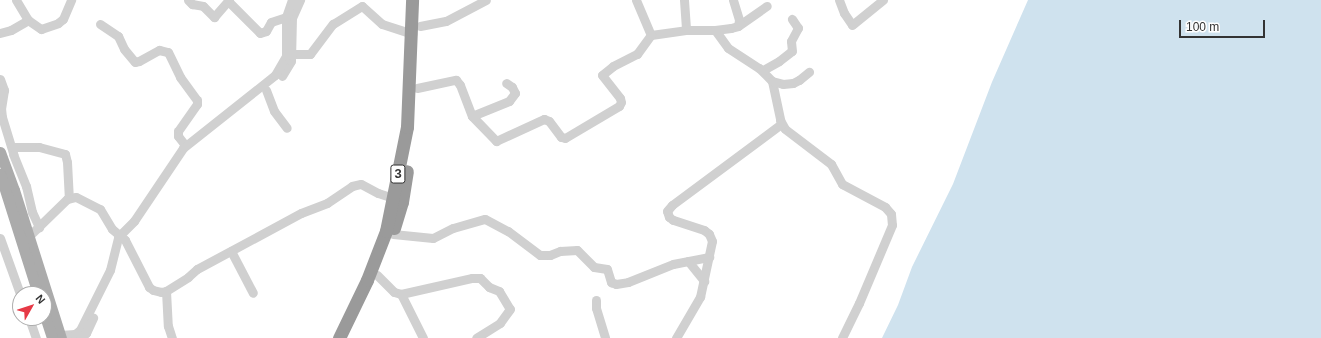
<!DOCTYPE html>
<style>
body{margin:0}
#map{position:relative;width:1321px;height:338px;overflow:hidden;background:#fff;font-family:Helvetica,sans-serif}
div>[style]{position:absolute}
.water>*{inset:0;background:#cfe2ee}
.minor>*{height:9px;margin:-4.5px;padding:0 4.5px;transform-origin:4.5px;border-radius:4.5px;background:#d0d0d0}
.major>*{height:11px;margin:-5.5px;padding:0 5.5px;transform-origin:5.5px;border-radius:5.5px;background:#ababab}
.highway>*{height:13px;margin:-6.5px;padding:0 6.5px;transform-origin:6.5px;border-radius:6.5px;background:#9a9a9a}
span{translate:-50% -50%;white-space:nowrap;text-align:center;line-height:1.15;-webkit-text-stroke:4px #fff;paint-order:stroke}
.shield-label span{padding:1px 3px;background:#fff;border:1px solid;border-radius:3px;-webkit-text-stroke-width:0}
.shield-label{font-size:13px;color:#333;font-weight:700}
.north{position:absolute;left:12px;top:286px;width:40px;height:40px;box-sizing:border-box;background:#fff;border:1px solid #adadad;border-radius:50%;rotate:51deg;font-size:11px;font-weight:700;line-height:16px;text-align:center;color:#333}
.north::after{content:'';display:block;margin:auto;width:14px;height:18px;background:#e63946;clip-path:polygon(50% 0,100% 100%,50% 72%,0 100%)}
.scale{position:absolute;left:1179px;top:20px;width:86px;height:18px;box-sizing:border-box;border:2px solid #333;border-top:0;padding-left:5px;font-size:12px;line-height:14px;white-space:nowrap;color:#333;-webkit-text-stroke:3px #fff;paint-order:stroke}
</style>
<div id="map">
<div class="water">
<div style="clip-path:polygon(1028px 0,1321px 0,1321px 338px,882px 338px,898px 305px,912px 267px,953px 184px,992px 82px)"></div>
</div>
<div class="minor">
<div style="left:16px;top:0;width:23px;rotate:59deg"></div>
<div style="left:188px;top:0;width:6px;rotate:45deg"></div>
<div style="left:192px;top:4px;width:11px;rotate:10deg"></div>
<div style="left:203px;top:6px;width:16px;rotate:45deg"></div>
<div style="left:214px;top:17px;width:23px;rotate:-49deg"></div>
<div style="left:636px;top:0;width:38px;rotate:67deg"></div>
<div style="left:651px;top:35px;width:35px;rotate:-8deg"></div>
<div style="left:686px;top:30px;width:29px"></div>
<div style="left:715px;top:30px;width:16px;rotate:-7deg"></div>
<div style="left:731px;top:28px;width:7px;rotate:-16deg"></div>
<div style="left:738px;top:26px;width:35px;rotate:-35deg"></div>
<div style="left:684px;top:0;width:30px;rotate:86deg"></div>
<div style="left:733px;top:0;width:21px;rotate:73deg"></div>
<div style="left:739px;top:20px;width:6px;rotate:99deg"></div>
<div style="left:839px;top:0;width:14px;rotate:69deg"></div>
<div style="left:844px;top:13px;width:14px;rotate:56deg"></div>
<div style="left:852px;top:25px;width:40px;rotate:-39deg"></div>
<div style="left:228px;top:1px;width:45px;rotate:45deg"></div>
<div style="left:260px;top:33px;width:6px;rotate:-18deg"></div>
<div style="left:266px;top:31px;width:10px;rotate:-61deg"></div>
<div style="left:271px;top:22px;width:16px;rotate:-18deg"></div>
<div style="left:100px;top:24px;width:22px;rotate:34deg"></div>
<div style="left:118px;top:36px;width:14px;rotate:65deg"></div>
<div style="left:124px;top:49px;width:17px;rotate:50deg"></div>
<div style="left:135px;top:62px;width:4px;rotate:-14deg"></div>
<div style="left:139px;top:61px;width:23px;rotate:-29deg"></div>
<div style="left:159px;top:50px;width:9px;rotate:13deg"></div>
<div style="left:168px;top:52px;width:28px;rotate:64deg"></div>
<div style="left:180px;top:77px;width:29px;rotate:54deg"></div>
<div style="left:197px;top:100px;width:4px;rotate:90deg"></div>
<div style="left:197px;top:104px;width:33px;rotate:125deg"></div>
<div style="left:178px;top:131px;width:5px;rotate:90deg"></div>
<div style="left:178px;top:136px;width:11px;rotate:52deg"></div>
<div style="left:420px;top:26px;width:26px;rotate:-11deg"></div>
<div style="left:446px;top:21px;width:45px;rotate:-27.7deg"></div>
<div style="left:715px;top:30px;width:22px;rotate:54deg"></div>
<div style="left:728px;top:48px;width:37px;rotate:33deg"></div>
<div style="left:759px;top:68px;width:18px;rotate:45deg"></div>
<div style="left:772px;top:81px;width:40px;rotate:78deg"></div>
<div style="left:780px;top:120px;width:10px;rotate:61deg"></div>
<div style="left:785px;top:129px;width:58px;rotate:37.3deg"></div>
<div style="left:831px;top:164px;width:23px;rotate:61deg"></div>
<div style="left:842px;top:184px;width:49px;rotate:28.1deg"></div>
<div style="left:885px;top:207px;width:9px;rotate:49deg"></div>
<div style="left:891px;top:214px;width:11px;rotate:85deg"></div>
<div style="left:892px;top:225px;width:85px;rotate:112.9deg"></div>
<div style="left:859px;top:303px;width:39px;rotate:116deg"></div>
<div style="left:0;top:33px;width:11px;rotate:-15deg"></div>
<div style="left:11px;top:30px;width:20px;rotate:-30deg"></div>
<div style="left:28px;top:20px;width:16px;rotate:35deg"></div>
<div style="left:41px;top:29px;width:18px;rotate:-19deg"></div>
<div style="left:58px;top:23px;width:6px;rotate:-39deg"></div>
<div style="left:63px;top:19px;width:21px;rotate:-67deg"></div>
<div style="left:293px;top:54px;width:17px"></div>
<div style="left:310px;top:54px;width:38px;rotate:-53deg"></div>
<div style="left:333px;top:24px;width:34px;rotate:-32deg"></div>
<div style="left:362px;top:6px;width:27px;rotate:42deg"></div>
<div style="left:382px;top:24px;width:32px;rotate:18deg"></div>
<div style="left:763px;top:70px;width:18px;rotate:-29deg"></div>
<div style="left:779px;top:61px;width:16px;rotate:-38deg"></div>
<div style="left:792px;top:51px;width:10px;rotate:-96deg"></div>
<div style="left:791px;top:41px;width:15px;rotate:-62deg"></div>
<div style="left:798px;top:28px;width:11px;rotate:-124deg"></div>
<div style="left:282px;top:76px;width:17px;rotate:-59deg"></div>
<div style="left:291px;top:61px;width:43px;rotate:-88.7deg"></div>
<div style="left:292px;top:18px;width:20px;rotate:-66deg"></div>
<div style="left:0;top:79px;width:12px;rotate:70deg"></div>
<div style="left:4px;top:90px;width:18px;rotate:99deg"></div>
<div style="left:1px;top:108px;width:9px;rotate:84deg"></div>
<div style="left:2px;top:117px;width:39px;rotate:73deg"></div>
<div style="left:13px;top:154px;width:35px;rotate:68deg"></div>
<div style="left:26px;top:186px;width:27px;rotate:77deg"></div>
<div style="left:32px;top:212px;width:17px;rotate:65deg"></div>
<div style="left:772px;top:81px;width:11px;rotate:15deg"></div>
<div style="left:783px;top:84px;width:10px;rotate:-6deg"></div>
<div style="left:793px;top:83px;width:7px;rotate:-27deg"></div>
<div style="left:799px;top:80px;width:13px;rotate:-39deg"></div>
<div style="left:417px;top:88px;width:40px;rotate:-12deg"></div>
<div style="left:456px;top:80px;width:6px;rotate:51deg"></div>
<div style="left:460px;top:85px;width:33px;rotate:69deg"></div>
<div style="left:472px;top:116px;width:35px;rotate:46deg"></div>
<div style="left:496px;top:141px;width:53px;rotate:-24.6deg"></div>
<div style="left:544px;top:119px;width:5px;rotate:22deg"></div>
<div style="left:549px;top:121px;width:20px;rotate:53deg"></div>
<div style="left:561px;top:137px;width:4px;rotate:14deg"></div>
<div style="left:565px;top:138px;width:63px;rotate:-30.7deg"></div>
<div style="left:619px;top:106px;width:4px;rotate:-63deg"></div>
<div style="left:621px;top:102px;width:4px;rotate:-104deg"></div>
<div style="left:620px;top:98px;width:29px;rotate:-128deg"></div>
<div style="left:602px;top:75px;width:14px;rotate:-39deg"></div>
<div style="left:613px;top:66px;width:27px;rotate:-27deg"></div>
<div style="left:637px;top:54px;width:24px;rotate:-54deg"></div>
<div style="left:266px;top:90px;width:22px;rotate:69deg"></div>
<div style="left:274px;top:111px;width:21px;rotate:53deg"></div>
<div style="left:472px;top:116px;width:40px;rotate:-22deg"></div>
<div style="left:509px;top:101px;width:10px;rotate:-53deg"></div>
<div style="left:515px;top:93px;width:7px;rotate:-117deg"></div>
<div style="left:512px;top:87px;width:7px;rotate:-146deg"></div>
<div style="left:12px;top:147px;width:27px"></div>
<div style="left:39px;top:147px;width:27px;rotate:15deg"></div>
<div style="left:65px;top:154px;width:8px;rotate:76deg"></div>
<div style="left:67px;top:162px;width:35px;rotate:87deg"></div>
<div style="left:393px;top:234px;width:40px;rotate:5.7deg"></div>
<div style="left:433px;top:238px;width:22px;rotate:-27deg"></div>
<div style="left:453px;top:228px;width:33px;rotate:-16deg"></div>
<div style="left:485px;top:219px;width:26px;rotate:28deg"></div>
<div style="left:508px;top:231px;width:40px;rotate:37deg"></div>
<div style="left:540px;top:255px;width:10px"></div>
<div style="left:550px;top:255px;width:11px;rotate:-22deg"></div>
<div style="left:560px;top:251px;width:17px;rotate:-3deg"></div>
<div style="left:577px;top:250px;width:24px;rotate:45deg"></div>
<div style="left:594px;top:267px;width:13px;rotate:9deg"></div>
<div style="left:607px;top:269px;width:14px;rotate:73deg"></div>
<div style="left:611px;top:282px;width:5px;rotate:22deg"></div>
<div style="left:616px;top:284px;width:12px;rotate:-9deg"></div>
<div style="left:628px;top:282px;width:48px;rotate:-21.8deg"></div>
<div style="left:673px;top:264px;width:37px;rotate:-11deg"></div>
<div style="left:29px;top:236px;width:53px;rotate:-44.2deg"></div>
<div style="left:67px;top:199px;width:9px;rotate:-13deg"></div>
<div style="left:76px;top:197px;width:27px;rotate:27deg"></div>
<div style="left:100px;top:209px;width:23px;rotate:59deg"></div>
<div style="left:112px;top:229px;width:17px;rotate:40deg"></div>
<div style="left:125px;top:240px;width:53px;rotate:62.9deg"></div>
<div style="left:149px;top:287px;width:5px;rotate:37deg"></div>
<div style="left:153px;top:290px;width:8px;rotate:14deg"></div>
<div style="left:161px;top:292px;width:5px;rotate:-11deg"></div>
<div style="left:166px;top:291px;width:26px;rotate:-32deg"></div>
<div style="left:188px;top:277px;width:12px;rotate:-42deg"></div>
<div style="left:197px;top:269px;width:118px;rotate:-28.3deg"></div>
<div style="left:301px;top:213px;width:28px;rotate:-21deg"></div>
<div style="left:327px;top:203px;width:30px;rotate:-34deg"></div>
<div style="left:352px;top:186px;width:9px;rotate:-13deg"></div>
<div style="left:361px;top:184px;width:19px;rotate:28deg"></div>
<div style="left:378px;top:193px;width:16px;rotate:18deg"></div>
<div style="left:0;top:238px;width:59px;rotate:70.3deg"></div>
<div style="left:231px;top:251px;width:47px;rotate:62.4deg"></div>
<div style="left:688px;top:261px;width:26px;rotate:51deg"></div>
<div style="left:377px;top:275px;width:24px;rotate:45deg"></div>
<div style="left:394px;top:292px;width:7px;rotate:16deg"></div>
<div style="left:401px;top:294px;width:49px;rotate:63.4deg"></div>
<div style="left:166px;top:291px;width:35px;rotate:87deg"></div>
<div style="left:168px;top:326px;width:13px;rotate:72deg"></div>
<div style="left:401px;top:294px;width:73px;rotate:-12.7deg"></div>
<div style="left:472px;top:278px;width:8px"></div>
<div style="left:480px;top:278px;width:13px;rotate:45deg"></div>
<div style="left:489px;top:287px;width:11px;rotate:22deg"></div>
<div style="left:499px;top:291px;width:21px;rotate:59deg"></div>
<div style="left:510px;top:309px;width:17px;rotate:126deg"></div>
<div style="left:500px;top:323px;width:28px;rotate:148deg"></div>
<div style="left:596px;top:300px;width:8px;rotate:90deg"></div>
<div style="left:596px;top:308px;width:31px;rotate:73deg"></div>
<div style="left:29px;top:318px;width:21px;rotate:71deg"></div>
<div style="left:60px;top:335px;width:15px;rotate:-4deg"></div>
<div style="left:75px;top:334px;width:6px;rotate:-39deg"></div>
<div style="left:80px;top:330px;width:67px;rotate:-63.4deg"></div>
<div style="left:110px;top:270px;width:34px;rotate:-76deg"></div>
<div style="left:118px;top:237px;width:23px;rotate:-45deg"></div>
<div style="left:134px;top:221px;width:88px;rotate:-56.1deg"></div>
<div style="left:183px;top:148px;width:117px;rotate:-38.4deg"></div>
<div style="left:275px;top:75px;width:22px;rotate:-60deg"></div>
<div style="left:286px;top:56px;width:39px;rotate:-90deg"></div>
<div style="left:286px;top:17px;width:18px;rotate:-71deg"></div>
<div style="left:80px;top:338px;width:8px;rotate:-40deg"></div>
<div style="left:86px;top:333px;width:17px;rotate:-65deg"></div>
<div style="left:676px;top:338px;width:48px;rotate:-59.7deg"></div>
<div style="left:700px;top:297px;width:57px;rotate:-77.9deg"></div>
<div style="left:712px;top:241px;width:8px;rotate:-113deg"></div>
<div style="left:709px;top:234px;width:6px;rotate:-141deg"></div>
<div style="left:704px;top:230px;width:33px;rotate:-162deg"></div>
<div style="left:673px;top:220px;width:5px;rotate:-143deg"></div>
<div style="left:669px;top:217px;width:6px;rotate:-108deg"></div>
<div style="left:667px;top:211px;width:8px;rotate:-50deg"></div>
<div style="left:672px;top:205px;width:136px;rotate:-36.6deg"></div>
</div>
<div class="major">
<div style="left:0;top:152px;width:40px;rotate:69.8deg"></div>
<div style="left:14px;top:190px;width:155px;rotate:72.4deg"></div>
<div style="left:0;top:174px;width:126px;rotate:72.4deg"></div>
<div style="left:44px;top:313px;width:26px;rotate:72deg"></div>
</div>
<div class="highway">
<div style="left:394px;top:228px;width:27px;rotate:-73deg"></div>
<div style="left:402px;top:202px;width:31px;rotate:-81deg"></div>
<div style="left:339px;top:338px;width:64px;rotate:-64.2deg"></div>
<div style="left:367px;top:280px;width:53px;rotate:-68.8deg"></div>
<div style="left:386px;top:231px;width:106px;rotate:-78.6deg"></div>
<div style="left:407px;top:127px;width:127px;rotate:-87.7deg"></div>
</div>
<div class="shield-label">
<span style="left:398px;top:174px">3</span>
</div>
<div class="north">N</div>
<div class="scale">100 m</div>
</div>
